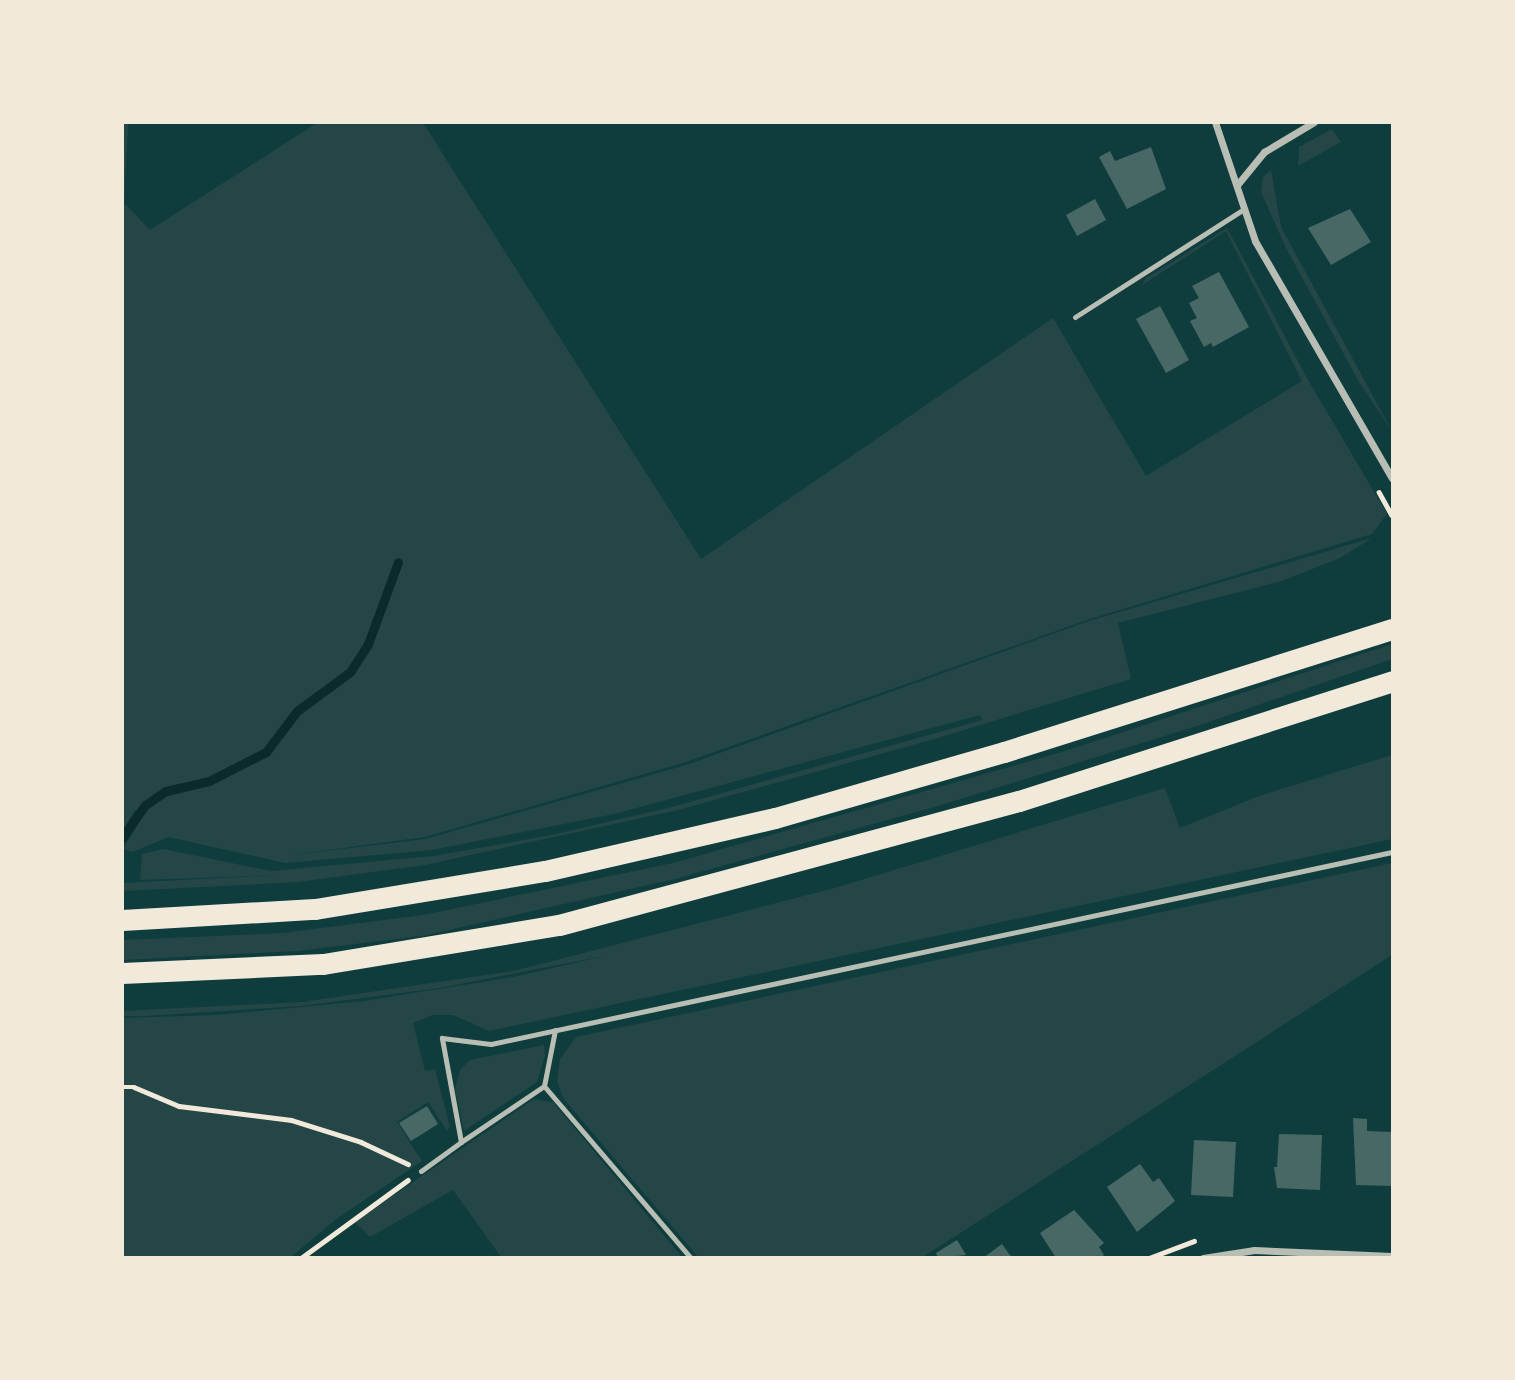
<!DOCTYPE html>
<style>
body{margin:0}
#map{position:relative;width:1515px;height:1380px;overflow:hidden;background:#0f3d3e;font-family:Cabin,sans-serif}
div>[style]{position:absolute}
.green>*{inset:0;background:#244646}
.stream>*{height:9px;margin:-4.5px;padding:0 4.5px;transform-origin:4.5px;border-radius:4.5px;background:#0a2a2b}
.building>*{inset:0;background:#486865}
.path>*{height:4.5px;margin:-2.25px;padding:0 2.25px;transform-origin:2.25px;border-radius:2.25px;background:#f1e9da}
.service>*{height:5px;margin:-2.5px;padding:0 2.5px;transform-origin:2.5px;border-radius:2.5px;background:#b8beb3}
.minor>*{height:7px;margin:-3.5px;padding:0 3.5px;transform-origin:3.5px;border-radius:3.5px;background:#b8beb3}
.motorway>*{height:21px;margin:-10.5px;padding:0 10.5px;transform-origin:10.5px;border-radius:10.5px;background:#f1e9da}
span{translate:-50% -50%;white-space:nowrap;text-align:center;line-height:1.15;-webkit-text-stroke:5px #f1e9da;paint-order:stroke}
.frame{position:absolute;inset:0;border:124px solid #f1e9da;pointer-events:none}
</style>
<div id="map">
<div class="green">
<div style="clip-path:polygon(123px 122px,128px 125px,124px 203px,150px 230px,317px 123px,423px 123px,701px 559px,1053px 318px,1146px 476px,1302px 381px,1226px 231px,1142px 285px,1146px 278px,1227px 228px,1307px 378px,1387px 514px,1372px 534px,1090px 619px,686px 762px,425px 837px,284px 856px,425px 839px,686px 765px,1089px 621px,1372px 538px,1340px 558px,1282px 581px,1118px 623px,1131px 679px,931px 740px,678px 810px,425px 865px,298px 882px,123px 891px,123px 883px,283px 875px,140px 880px,142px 854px,163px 849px,271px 871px,433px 856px,552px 835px,676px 806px,982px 720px,980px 715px,614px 814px,432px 850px,285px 863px,168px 837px,133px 852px,123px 849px,144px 814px,135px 810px,123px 829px)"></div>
<div style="clip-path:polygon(1332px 129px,1341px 142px,1298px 166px,1299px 147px)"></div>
<div style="clip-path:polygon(1271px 170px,1281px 227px,1392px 431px,1359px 382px,1286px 248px,1261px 192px,1263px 177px)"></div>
<div style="clip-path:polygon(1392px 644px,1392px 659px,1200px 725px,938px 806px,675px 879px,422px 936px,297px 951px,123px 960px,123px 940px,282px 933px,423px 915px,673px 863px,1062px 752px)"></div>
<div style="clip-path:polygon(1392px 755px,1392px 839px,489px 1031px,453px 1015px,433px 1015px,413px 1023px,425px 1071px,435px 1069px,450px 1127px,447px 1131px,428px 1102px,397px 1122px,422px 1161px,335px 1220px,291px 1257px,123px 1257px,123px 1018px,216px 1015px,364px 1001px,513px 977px,609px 955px,440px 988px,301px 1006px,145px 1016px,123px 1016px,122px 1011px,302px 1002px,514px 971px,838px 887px,1165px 788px,1180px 828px,1259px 796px)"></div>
<div style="clip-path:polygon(1392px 863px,1392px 955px,923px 1257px,698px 1257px,563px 1098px,557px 1081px,560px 1059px,576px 1037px)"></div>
<div style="clip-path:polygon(544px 1045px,545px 1056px,537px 1082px,464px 1131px,455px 1089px,460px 1070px,470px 1060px)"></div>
<div style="clip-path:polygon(534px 1099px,553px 1102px,682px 1257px,501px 1257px,453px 1190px,370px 1237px,355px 1222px)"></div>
</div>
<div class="stream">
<div style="left:122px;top:838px;width:40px;rotate:-55.1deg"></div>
<div style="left:145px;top:805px;width:25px;rotate:-34deg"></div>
<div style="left:166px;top:791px;width:44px;rotate:-13.1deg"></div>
<div style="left:209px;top:781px;width:64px;rotate:-27deg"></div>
<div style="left:266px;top:752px;width:51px;rotate:-52.9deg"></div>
<div style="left:297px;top:711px;width:66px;rotate:-36.3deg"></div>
<div style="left:350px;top:672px;width:33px;rotate:-57deg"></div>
<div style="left:368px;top:644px;width:87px;rotate:-69.9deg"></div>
</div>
<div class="building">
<div style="clip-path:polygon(1151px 147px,1166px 189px,1127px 209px,1099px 157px,1110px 151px,1115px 161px)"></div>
<div style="clip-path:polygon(1095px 199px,1106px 220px,1077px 236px,1066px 215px)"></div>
<div style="clip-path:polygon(1350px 209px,1371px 242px,1331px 265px,1308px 228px)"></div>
<div style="clip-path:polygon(1219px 272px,1249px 327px,1213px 347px,1211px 343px,1204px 347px,1190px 321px,1197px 318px,1189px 303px,1199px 298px,1192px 286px)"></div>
<div style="clip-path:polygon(1160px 306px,1189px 360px,1166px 373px,1136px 319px)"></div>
<div style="clip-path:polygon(427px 1106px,438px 1124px,411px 1141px,399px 1123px)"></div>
<div style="clip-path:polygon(1353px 1118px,1367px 1119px,1367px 1131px,1392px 1132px,1392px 1186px,1356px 1185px)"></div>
<div style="clip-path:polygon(1279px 1134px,1322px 1135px,1320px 1190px,1277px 1188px,1274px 1167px,1277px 1167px)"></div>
<div style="clip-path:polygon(1194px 1140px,1236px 1142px,1233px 1197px,1191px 1195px)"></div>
<div style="clip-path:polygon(1140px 1164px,1153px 1182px,1159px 1178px,1175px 1201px,1137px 1232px,1107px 1187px)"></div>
<div style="clip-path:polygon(1074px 1210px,1104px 1243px,1099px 1247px,1104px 1255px,1100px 1258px,1056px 1258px,1040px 1233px)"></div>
<div style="clip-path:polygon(957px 1240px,966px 1255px,938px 1258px,936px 1253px)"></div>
<div style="clip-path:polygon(1002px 1244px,1012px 1258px,983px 1258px)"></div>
</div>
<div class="path">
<div style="left:1379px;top:492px;width:26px;rotate:61deg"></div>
<div style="left:122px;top:1087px;width:12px"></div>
<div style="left:134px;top:1087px;width:49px;rotate:22.9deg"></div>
<div style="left:179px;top:1106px;width:113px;rotate:7.1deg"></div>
<div style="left:291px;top:1120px;width:73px;rotate:17.4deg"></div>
<div style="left:361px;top:1142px;width:52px;rotate:25.1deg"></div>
<div style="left:301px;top:1258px;width:132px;rotate:-36.1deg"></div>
<div style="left:1149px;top:1258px;width:48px;rotate:-20.7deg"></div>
</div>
<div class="service">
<div style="left:1075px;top:317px;width:198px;rotate:-32.6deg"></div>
<div style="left:555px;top:1030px;width:57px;rotate:101.1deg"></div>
<div style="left:544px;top:1086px;width:100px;rotate:146deg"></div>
<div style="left:461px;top:1142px;width:106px;rotate:-100.4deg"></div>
<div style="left:442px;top:1038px;width:49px;rotate:7deg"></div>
<div style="left:491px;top:1044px;width:921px;rotate:-12.03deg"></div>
<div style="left:544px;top:1086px;width:226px;rotate:49.5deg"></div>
<div style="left:421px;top:1171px;width:49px;rotate:-35.9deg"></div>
</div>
<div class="minor">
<div style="left:1215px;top:122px;width:126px;rotate:71.4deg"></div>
<div style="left:1255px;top:241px;width:274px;rotate:60deg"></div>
<div style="left:1237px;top:185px;width:43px;rotate:-50.7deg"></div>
<div style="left:1264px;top:152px;width:58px;rotate:-31deg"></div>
<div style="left:1203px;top:1258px;width:52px;rotate:-8.9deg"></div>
<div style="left:1254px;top:1250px;width:138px;rotate:2.5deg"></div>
</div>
<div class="motorway">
<div style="left:122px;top:920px;width:193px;rotate:-3.3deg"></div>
<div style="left:315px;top:909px;width:233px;rotate:-9.4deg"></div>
<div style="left:545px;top:871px;width:116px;rotate:-13deg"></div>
<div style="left:658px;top:845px;width:120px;rotate:-13deg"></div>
<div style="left:775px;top:818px;width:238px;rotate:-16.1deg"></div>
<div style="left:1004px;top:752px;width:407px;rotate:-17.6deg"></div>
<div style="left:122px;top:973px;width:201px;rotate:-2.6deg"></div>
<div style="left:323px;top:964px;width:239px;rotate:-9.4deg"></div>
<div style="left:559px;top:925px;width:476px;rotate:-15.1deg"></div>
<div style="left:1019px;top:801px;width:392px;rotate:-17.8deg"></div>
</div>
<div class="frame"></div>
</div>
